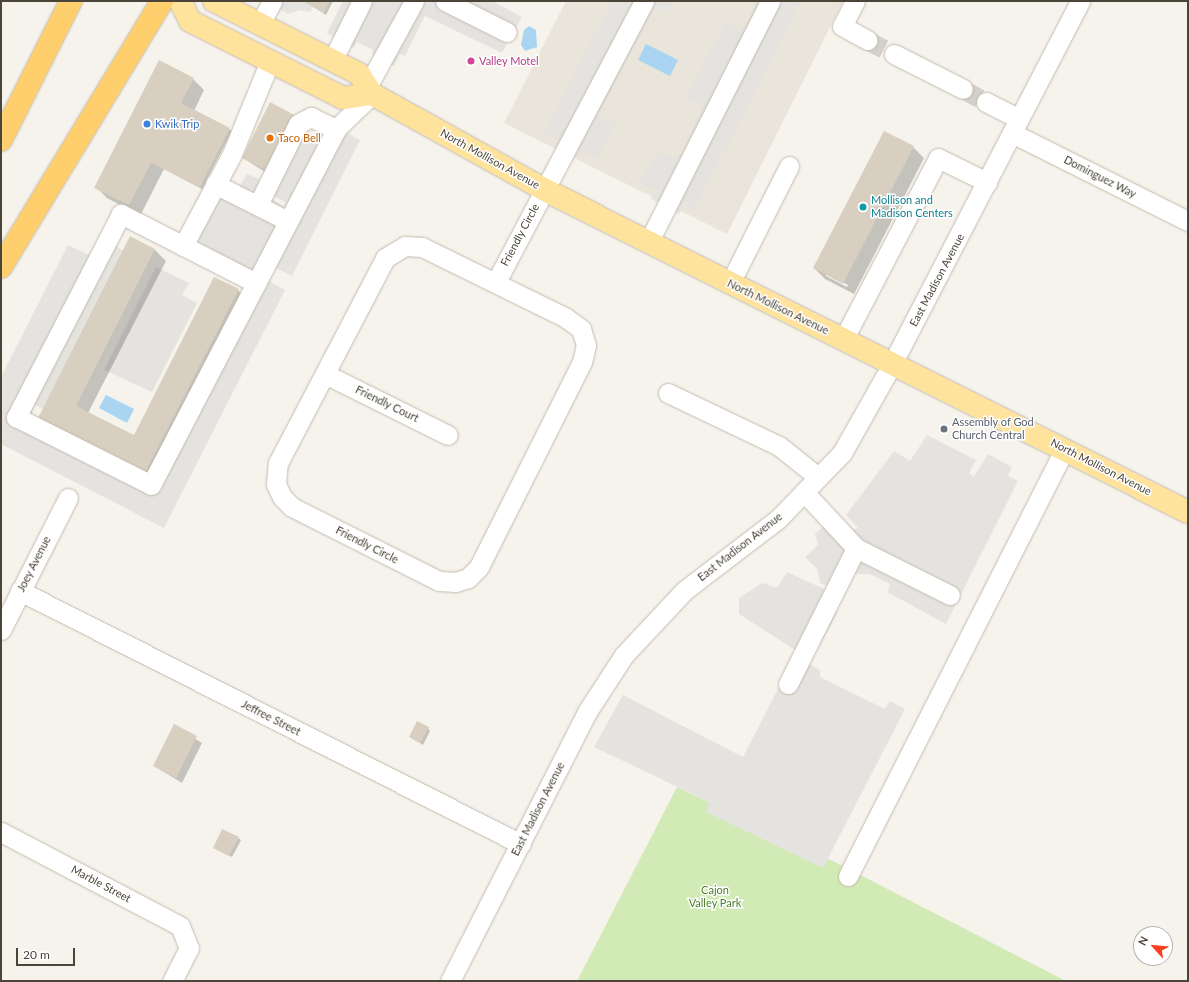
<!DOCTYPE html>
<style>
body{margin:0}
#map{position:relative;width:1189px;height:982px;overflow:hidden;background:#f6f3ec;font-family:Lato,sans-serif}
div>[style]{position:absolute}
.residential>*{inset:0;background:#eae5da}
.green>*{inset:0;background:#d2eab5}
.parking>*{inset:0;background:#e5e3e0}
.water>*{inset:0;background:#a9d4f2}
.shadow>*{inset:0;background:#0003}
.building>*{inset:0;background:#d8cfc1}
.minor-tunnel>*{height:19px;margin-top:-9.5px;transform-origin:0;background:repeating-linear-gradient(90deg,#d4d0c8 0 19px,transparent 0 29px)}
.roads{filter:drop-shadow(0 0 1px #c2bbae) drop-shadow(0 0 1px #c2bbae)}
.minor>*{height:19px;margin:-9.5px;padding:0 9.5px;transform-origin:9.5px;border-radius:9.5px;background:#fff}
.major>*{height:22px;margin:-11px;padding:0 11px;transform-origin:11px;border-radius:11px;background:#ffe39c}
.highway>*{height:22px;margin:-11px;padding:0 11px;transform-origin:11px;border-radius:11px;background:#ffcf6e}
.dots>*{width:11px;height:11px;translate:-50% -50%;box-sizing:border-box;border:2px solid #fff;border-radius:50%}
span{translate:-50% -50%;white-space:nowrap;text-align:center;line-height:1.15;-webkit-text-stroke:3px #fff;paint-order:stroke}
.hotel-label{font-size:11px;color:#b23c85}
.left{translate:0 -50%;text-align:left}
.shop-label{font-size:11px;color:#366cbe}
.food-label{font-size:11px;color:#c56008}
.street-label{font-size:11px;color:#4b4439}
.culture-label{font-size:11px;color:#0d838f}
.worship-label{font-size:11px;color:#5b616d}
.park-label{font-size:11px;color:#4a7f2a}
.frame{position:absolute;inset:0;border:2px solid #4b4439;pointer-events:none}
.north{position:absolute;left:1133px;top:926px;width:40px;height:40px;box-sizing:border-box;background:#fff;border:1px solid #b7b4b0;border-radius:50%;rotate:297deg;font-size:11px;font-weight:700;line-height:16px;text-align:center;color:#4b4439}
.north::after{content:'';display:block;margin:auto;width:14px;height:18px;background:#fc3f1d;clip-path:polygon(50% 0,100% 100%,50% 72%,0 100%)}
.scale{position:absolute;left:16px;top:948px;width:59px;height:18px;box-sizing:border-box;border:2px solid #4b4439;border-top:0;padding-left:5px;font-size:12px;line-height:14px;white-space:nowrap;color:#4b4439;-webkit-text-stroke:3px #fff;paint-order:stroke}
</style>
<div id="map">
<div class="residential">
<div style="clip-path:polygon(566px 1px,843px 1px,727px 234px,504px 123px)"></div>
</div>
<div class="green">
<div style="clip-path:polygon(677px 787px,841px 865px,1066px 981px,577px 981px)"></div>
</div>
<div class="parking">
<div style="clip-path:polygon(264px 1px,316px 1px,310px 12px,300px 10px,288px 14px)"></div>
<div style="clip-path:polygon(343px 1px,492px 1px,522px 17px,502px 53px,425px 16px,405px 56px,400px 54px,394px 66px,372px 55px,373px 50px,357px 42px,354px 48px,327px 33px)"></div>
<div style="clip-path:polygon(612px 1px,674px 1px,668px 13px,654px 7px,599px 112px,600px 117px,615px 124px,597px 159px,544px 133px)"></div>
<div style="clip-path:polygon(756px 1px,801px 1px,695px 209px,684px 204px,679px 214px,651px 199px,656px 190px,640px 183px,657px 152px,674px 157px,684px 152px,702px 106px,686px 98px,725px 23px,739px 29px,749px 25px)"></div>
<div style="clip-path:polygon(328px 123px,360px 140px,292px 276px,276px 268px,269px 281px,285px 290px,164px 528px,1px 444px,1px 377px,68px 245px,87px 254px,112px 244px,124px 251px,44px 409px,35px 405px,30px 417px,147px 475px,245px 286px,172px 249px,207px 179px,237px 191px,247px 174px,260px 179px,256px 187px,284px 207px,286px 203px,272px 195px,302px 135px,306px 133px,319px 138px)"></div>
<div style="clip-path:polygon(156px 267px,189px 283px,182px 295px,197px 303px,152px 392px,104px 370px)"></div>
<div style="clip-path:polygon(927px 435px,976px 460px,969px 473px,974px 477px,988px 454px,1012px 467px,1008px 476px,1018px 481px,946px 624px,887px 592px,890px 584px,870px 574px,854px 574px,850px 584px,841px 592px,820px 583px,817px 569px,805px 557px,818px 545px,815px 534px,834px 516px,851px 530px,858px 528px,846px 515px,894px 451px,910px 461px)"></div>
<div style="clip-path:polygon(787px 572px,837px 595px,832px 610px,837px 614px,818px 648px,803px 655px,739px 614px,739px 598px,762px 583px,777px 588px)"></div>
<div style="clip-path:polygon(795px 656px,820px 670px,820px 677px,885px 709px,890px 701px,905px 709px,823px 868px,706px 812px,709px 802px,594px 747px,623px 695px,743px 757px)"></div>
</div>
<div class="water">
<div style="clip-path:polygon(529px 26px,536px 30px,537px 47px,525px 51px,521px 45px,524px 30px)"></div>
<div style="clip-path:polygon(646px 44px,678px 60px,670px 76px,638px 60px)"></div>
<div style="clip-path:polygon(106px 395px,134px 409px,127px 423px,99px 408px)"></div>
</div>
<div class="shadow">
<div style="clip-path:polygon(304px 1px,333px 1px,326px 15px)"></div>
<div style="clip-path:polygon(193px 79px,204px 90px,194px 111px,232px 131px,202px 189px,164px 169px,140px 216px,107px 198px,96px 187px)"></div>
<div style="clip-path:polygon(270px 104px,278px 180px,243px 158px)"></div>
<div style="clip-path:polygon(evenodd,913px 147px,924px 158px,854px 294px,825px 279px,814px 268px,913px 147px,826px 274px,848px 285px,847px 287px,826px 276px,826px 274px)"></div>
<div style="clip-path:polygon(131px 238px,155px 250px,166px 261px,88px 413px,134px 437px,238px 290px,249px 301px,156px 483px,50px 429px)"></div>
<div style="clip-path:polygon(174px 726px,202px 743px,182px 783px,154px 766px)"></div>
<div style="clip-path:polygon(428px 728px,430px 731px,423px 745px,410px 737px)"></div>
<div style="clip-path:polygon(238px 838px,241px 840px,232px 857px,214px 847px)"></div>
</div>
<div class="building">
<div style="clip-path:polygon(303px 1px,330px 1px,324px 13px)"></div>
<div style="clip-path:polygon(159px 60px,194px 78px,181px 103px,230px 128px,200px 187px,151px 163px,129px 205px,94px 188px)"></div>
<div style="clip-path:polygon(270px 102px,298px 117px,270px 172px,242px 158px)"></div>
<div style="clip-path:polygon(884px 131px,914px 146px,843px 284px,813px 268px)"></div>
<div style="clip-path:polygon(130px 236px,155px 249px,76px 406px,134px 435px,214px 277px,239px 289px,145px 473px,38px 418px)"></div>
<div style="clip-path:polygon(417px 721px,429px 727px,420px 743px,409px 737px)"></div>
<div style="clip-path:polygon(174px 724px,197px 736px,176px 778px,153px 766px)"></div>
<div style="clip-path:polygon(222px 829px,239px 837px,229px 856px,213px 848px)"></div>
</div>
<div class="minor-tunnel">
<div style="left:867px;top:40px;width:30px;rotate:27deg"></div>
<div style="left:963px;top:89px;width:26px;rotate:29deg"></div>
</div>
<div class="roads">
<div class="minor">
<div style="left:445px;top:1px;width:69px;rotate:26.6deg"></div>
<div style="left:855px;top:1px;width:28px;rotate:117deg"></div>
<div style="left:842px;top:26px;width:29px;rotate:29deg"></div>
<div style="left:260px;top:24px;width:26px;rotate:-62deg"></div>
<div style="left:894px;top:54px;width:77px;rotate:26.9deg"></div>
<div style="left:332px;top:61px;width:67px;rotate:-63.4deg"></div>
<div style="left:367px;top:87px;width:98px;rotate:-61.3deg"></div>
<div style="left:986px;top:102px;width:37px;rotate:27deg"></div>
<div style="left:1012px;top:133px;width:197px;rotate:26.6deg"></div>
<div style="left:215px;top:184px;width:82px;rotate:26.9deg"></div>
<div style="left:258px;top:205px;width:90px;rotate:-63.7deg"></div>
<div style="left:298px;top:124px;width:15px;rotate:-28deg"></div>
<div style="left:311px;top:117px;width:28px;rotate:26deg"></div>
<div style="left:649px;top:241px;width:269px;rotate:-63.2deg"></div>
<div style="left:183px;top:246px;width:104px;rotate:-62deg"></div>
<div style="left:232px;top:154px;width:100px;rotate:-67.8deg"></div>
<div style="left:405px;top:246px;width:17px;rotate:3deg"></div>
<div style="left:422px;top:247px;width:161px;rotate:26.2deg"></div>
<div style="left:566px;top:318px;width:19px;rotate:36deg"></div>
<div style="left:581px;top:329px;width:17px;rotate:73deg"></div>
<div style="left:586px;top:345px;width:17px;rotate:103deg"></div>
<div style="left:582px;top:362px;width:229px;rotate:116.7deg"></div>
<div style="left:479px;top:567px;width:16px;rotate:135deg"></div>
<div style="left:468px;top:578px;width:13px;rotate:162deg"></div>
<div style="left:456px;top:582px;width:17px;rotate:-177deg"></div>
<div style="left:439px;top:581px;width:165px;rotate:-153.3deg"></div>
<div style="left:292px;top:507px;width:14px;rotate:-135deg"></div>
<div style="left:282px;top:497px;width:14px;rotate:-115deg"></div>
<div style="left:276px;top:484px;width:21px;rotate:-85deg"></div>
<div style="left:278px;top:463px;width:231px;rotate:-62.4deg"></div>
<div style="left:385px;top:258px;width:23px;rotate:-31deg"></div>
<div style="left:496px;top:282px;width:318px;rotate:-62.2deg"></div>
<div style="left:256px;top:283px;width:152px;rotate:-152.9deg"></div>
<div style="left:121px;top:214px;width:229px;rotate:117.3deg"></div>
<div style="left:16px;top:417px;width:151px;rotate:26.7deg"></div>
<div style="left:151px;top:485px;width:401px;rotate:-62.5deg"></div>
<div style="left:336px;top:129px;width:50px;rotate:-44.2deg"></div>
<div style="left:730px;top:283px;width:131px;rotate:-63.2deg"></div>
<div style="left:843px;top:340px;width:205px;rotate:-62.4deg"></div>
<div style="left:938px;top:158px;width:55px;rotate:26.1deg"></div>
<div style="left:325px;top:374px;width:137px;rotate:26.4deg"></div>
<div style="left:668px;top:393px;width:123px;rotate:25.5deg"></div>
<div style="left:779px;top:446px;width:50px;rotate:38.5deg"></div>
<div style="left:856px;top:548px;width:105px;rotate:26.6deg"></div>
<div style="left:20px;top:591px;width:561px;rotate:26.79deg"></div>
<div style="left:1px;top:630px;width:148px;rotate:-63.1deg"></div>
<div style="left:788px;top:684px;width:152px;rotate:-63.4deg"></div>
<div style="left:856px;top:548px;width:76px;rotate:-132.9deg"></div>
<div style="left:1px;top:832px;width:202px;rotate:27.7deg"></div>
<div style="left:180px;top:926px;width:24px;rotate:68deg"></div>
<div style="left:189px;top:948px;width:37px;rotate:117deg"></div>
<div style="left:848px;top:876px;width:479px;rotate:-63.1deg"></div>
<div style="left:450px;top:981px;width:302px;rotate:-63deg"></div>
<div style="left:587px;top:712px;width:68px;rotate:-57deg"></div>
<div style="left:624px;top:655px;width:89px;rotate:-46.8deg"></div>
<div style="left:685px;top:590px;width:117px;rotate:-37.4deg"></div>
<div style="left:778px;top:519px;width:92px;rotate:-45.9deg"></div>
<div style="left:842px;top:453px;width:100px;rotate:-60.6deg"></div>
<div style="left:891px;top:366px;width:411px;rotate:-62.6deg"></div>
</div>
<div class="major">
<div style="left:180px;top:1px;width:22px;rotate:63deg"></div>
<div style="left:190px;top:21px;width:171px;rotate:26.7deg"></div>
<div style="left:343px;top:98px;width:29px;rotate:-8deg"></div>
<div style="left:214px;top:1px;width:162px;rotate:26.7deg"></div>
<div style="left:359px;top:74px;width:24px;rotate:57deg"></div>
<div style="left:372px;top:94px;width:198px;rotate:29deg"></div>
<div style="left:545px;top:190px;width:719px;rotate:26.6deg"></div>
</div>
<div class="highway">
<div style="left:1px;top:140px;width:156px;rotate:-63.3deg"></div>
<div style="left:1px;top:267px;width:311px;rotate:-58.8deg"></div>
</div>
</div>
<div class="dots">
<div style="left:471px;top:61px;background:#d1479c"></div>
<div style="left:147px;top:124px;background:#3f7fe0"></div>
<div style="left:270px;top:138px;background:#e8710a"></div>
<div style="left:863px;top:207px;background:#0f9aa8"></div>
<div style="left:944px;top:429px;background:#6b7280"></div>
</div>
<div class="hotel-label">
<span class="left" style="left:479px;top:61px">Valley Motel</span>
</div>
<div class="shop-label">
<span class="left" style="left:155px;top:124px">Kwik Trip</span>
</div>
<div class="food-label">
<span class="left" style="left:278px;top:138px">Taco Bell</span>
</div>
<div class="street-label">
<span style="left:490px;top:159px;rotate:29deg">North Mollison Avenue</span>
<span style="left:1100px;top:177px;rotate:27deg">Dominguez Way</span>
<span style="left:520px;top:235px;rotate:-62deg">Friendly Circle</span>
<span style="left:937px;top:280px;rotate:-62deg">East Madison Avenue</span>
<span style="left:778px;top:307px;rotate:26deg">North Mollison Avenue</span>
<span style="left:387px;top:404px;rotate:26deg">Friendly Court</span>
<span style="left:1101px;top:467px;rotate:27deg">North Mollison Avenue</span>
<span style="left:367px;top:545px;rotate:27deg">Friendly Circle</span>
<span style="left:740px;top:547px;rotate:-38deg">East Madison Avenue</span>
<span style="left:34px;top:564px;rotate:-63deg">Joey Avenue</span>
<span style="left:271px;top:718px;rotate:27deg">Jeffree Street</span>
<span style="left:538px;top:809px;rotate:-63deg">East Madison Avenue</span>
<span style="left:101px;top:884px;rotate:28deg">Marble Street</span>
</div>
<div class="culture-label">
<span class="left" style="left:871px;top:207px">Mollison and<br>Madison Centers</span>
</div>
<div class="worship-label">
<span class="left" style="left:952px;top:429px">Assembly of God<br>Church Central</span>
</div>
<div class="park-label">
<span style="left:715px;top:897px">Cajon<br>Valley Park</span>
</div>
<div class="frame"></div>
<div class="north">N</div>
<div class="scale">20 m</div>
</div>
